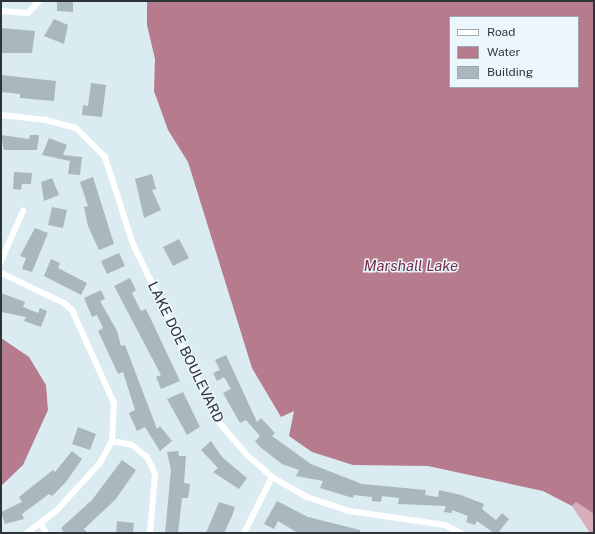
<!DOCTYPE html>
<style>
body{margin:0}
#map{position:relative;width:595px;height:534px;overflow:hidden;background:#dbebf2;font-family:"Public Sans",sans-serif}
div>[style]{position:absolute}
.green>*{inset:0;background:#d8aebb}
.water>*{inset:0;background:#b67c8e}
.building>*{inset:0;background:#a9b8bf}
.street>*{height:6px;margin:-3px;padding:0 3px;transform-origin:3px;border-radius:3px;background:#fff}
span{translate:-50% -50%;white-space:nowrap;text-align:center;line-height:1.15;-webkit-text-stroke:3px #ebf7fd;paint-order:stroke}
.street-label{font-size:14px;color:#2d3336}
.water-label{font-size:15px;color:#772f4a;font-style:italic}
.frame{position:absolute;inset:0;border:2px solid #2d3336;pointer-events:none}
.legend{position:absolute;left:449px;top:16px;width:130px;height:72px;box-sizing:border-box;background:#ebf7fd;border:1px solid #9fa9ad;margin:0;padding:5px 7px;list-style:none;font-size:12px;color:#2d3336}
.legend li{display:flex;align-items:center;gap:8px;height:20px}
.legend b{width:20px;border:1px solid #9fa9ad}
</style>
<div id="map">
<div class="green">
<div style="clip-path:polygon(576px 502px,594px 514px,594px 533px,590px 533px,572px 506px)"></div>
</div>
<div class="water">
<div style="clip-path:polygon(evenodd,594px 1px,594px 514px,576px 502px,572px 506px,543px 491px,428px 466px,353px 465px,312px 452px,289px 436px,294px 411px,281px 417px,252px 368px,188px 162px,168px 130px,154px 91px,155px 59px,147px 25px,147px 1px,594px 1px,450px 17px,578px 17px,578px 87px,450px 87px,450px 17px)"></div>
<div style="clip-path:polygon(1px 338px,29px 357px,46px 385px,48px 410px,23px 465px,1px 486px)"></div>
</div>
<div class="building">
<div style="clip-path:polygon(57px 1px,73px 1px,73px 12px,57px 11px)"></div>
<div style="clip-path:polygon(54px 19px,68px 25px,64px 44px,44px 36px)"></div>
<div style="clip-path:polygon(1px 28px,35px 31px,32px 53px,1px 53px)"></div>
<div style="clip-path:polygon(1px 75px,56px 81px,54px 101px,20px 98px,20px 94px,1px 92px)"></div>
<div style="clip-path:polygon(91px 83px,106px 85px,102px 117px,82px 115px,83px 105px,88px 106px)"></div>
<div style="clip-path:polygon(1px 135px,29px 139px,30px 135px,39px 135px,37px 150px,4px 150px)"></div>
<div style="clip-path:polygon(49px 138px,67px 145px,63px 155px,82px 157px,80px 175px,68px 174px,70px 161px,42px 155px)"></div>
<div style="clip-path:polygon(14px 172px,32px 173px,31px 184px,22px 184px,21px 190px,13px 189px)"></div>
<div style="clip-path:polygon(152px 174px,156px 189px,152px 190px,161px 210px,144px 218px,135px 179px)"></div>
<div style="clip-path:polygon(93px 177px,114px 244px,99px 250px,88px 226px,84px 207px,88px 206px,80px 182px)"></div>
<div style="clip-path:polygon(52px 178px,59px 195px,44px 201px,41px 182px)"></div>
<div style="clip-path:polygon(52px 207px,67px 210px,63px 228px,48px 225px)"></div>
<div style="clip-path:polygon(35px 228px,48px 233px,32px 272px,22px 269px,26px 258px,20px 256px)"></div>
<div style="clip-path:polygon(179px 239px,189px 258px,173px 266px,163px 247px)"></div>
<div style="clip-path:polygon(119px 253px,125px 266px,107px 274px,101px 261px)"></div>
<div style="clip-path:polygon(51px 259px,60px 263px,58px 268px,87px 283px,81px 295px,44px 276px)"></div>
<div style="clip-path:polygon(130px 278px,136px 290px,132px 293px,141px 311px,146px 309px,180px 381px,161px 389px,156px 377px,161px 375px,114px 286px)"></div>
<div style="clip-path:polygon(101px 290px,105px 299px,100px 301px,117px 331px,121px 346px,125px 345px,157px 429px,160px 426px,172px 441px,160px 451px,145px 427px,137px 431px,129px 413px,135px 410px,123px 372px,118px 374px,98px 331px,103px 328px,97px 315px,92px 317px,84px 298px)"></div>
<div style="clip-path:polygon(1px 293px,25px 302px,23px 307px,38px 313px,40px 308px,47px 311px,41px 327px,24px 321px,26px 317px,1px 312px)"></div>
<div style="clip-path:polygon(226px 355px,257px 422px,261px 418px,275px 433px,272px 436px,311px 464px,362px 484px,426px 490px,425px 495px,438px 497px,439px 490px,461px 495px,484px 504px,482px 509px,496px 520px,502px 513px,509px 519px,498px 533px,494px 533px,477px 521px,475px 525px,466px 522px,468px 516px,452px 510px,452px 513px,444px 512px,446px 506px,398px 504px,399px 498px,382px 496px,381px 502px,372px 501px,372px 497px,354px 495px,353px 498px,320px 488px,323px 481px,296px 476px,299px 470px,282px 464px,260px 447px,255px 441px,260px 436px,246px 420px,240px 423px,228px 402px,223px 393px,231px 389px,224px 377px,217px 381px,213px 373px,220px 370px,215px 360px)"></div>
<div style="clip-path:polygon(183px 392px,200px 427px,187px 435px,167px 399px)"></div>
<div style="clip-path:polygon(78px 427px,96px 434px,90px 450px,72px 444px)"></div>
<div style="clip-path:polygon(211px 441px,222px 457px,247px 478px,239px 489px,213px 472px,218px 468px,201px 450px)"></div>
<div style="clip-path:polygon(72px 451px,82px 459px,66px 482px,52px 496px,49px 494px,22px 514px,24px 519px,5px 524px,1px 512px,22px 502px,19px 497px,53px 470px,55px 472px)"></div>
<div style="clip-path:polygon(178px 451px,179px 456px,186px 456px,184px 483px,190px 484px,188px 498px,182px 498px,178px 533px,165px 533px,171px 470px,167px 452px)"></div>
<div style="clip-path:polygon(122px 460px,136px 470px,116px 499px,84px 529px,87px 533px,64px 533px,61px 528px,92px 500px)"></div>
<div style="clip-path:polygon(277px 501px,308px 517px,360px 530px,360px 533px,298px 533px,278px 521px,274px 529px,264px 524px)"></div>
<div style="clip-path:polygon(219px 502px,235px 507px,232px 516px,224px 533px,206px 533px)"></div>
<div style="clip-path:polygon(117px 521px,134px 523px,133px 533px,116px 533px)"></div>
</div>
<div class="street">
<div style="left:1px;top:11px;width:27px;rotate:4deg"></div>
<div style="left:28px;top:13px;width:16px;rotate:-47deg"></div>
<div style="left:1px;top:115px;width:45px;rotate:6.3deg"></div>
<div style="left:46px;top:120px;width:31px;rotate:15deg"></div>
<div style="left:76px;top:128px;width:41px;rotate:45deg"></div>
<div style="left:105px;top:157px;width:91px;rotate:72.2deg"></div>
<div style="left:133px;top:244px;width:196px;rotate:64.3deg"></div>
<div style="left:218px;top:421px;width:45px;rotate:49.5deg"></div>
<div style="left:247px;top:455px;width:33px;rotate:41deg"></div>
<div style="left:272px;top:477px;width:40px;rotate:29.7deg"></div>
<div style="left:307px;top:497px;width:44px;rotate:18.4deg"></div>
<div style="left:349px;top:511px;width:97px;rotate:8.3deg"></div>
<div style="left:445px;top:525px;width:18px;rotate:27deg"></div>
<div style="left:1px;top:261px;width:55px;rotate:-66.3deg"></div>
<div style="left:1px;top:273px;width:70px;rotate:25.5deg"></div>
<div style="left:64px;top:303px;width:11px;rotate:41deg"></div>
<div style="left:72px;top:310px;width:102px;rotate:65.7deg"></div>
<div style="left:114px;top:403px;width:38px;rotate:93deg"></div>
<div style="left:112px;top:441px;width:25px;rotate:119deg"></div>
<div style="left:100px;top:463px;width:65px;rotate:132.5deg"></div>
<div style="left:56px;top:511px;width:36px;rotate:143deg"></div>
<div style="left:112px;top:441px;width:20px;rotate:11deg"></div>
<div style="left:132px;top:445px;width:19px;rotate:39deg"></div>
<div style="left:147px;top:457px;width:11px;rotate:63deg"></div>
<div style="left:152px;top:467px;width:9px;rotate:69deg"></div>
<div style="left:155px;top:475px;width:58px;rotate:94.9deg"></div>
<div style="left:41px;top:524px;width:10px;rotate:61deg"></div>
<div style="left:244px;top:533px;width:63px;rotate:-63.4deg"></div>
</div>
<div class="street-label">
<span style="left:186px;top:352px;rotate:64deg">LAKE DOE BOULEVARD</span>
</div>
<div class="water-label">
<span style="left:411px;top:266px">Marshall Lake</span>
</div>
<div class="frame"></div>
<ul class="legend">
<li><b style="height:5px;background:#fff"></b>Road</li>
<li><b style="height:11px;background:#b67c8e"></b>Water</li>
<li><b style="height:11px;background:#a9b8bf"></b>Building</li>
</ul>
</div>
